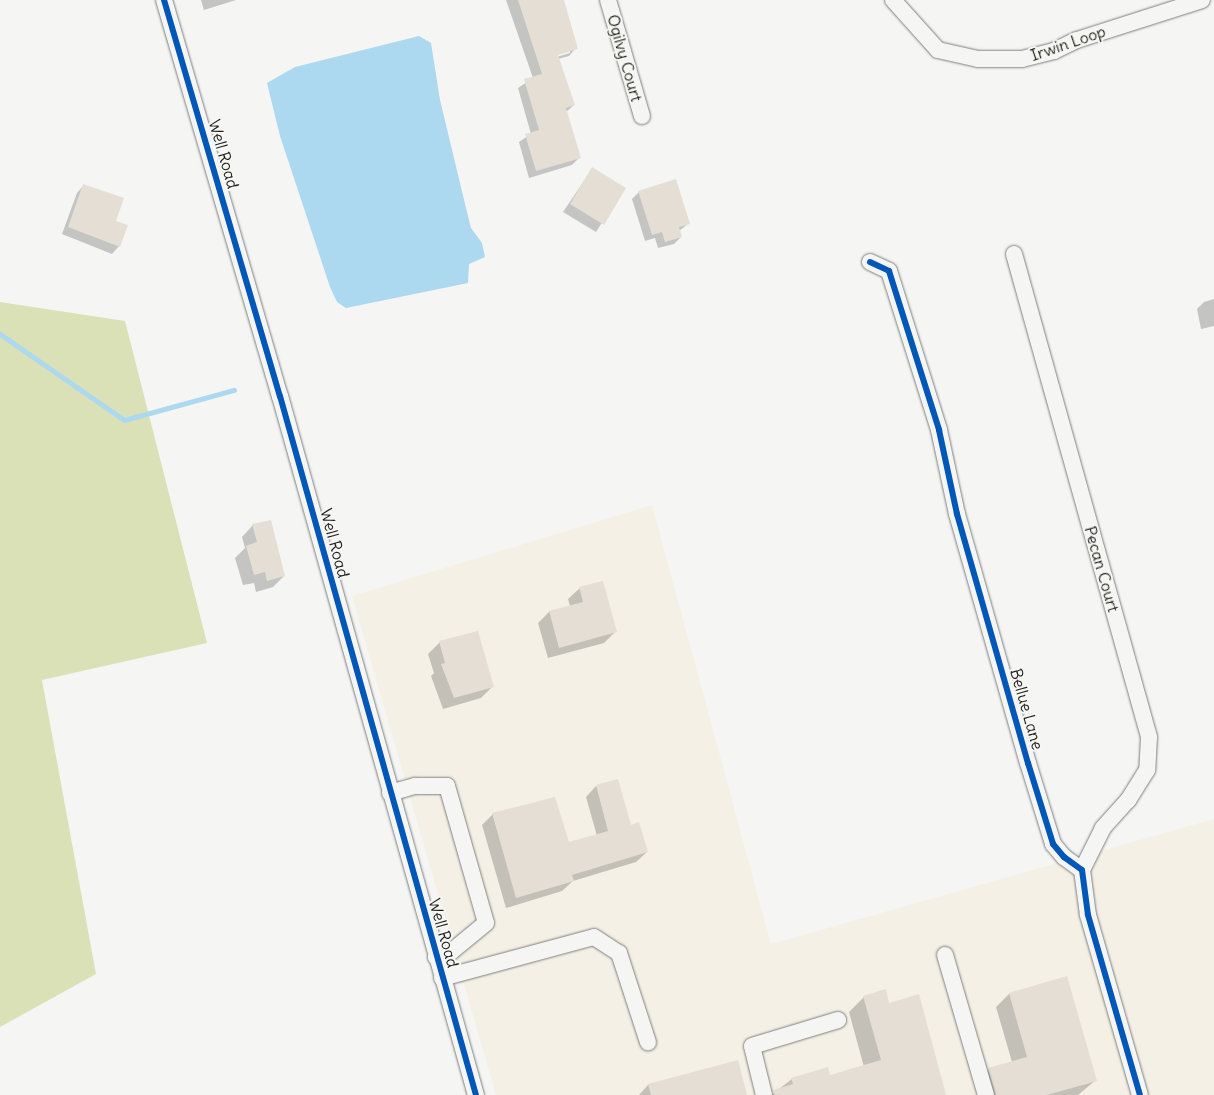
<!DOCTYPE html>
<style>
body{margin:0}
#map{position:relative;width:1214px;height:1095px;overflow:hidden;background:#f5f5f3;font-family:Delius,sans-serif}
div>[style]{position:absolute}
.built>*{inset:0;background:#f4f0e5}
.green>*{inset:0;background:#dbe1b6}
.water>*{inset:0;background:#acd8f0}
.shadow>*{inset:0;background:#0003}
.stream>*{height:5px;margin:-2.5px;padding:0 2.5px;transform-origin:2.5px;border-radius:2.5px;background:#acd8f0}
.building>*{inset:0;background:#e4ded5}
.roads{filter:drop-shadow(0 0 1px #7e7e7d) drop-shadow(0 0 1px #7e7e7d)}
.minor>*{height:16px;margin:-8px;padding:0 8px;transform-origin:8px;border-radius:8px;background:#f5f5f3}
.cycleway>*{height:6px;margin:-3px;padding:0 3px;transform-origin:3px;border-radius:3px;background:#0057b8}
span{translate:-50% -50%;white-space:nowrap;text-align:center;line-height:1.15;-webkit-text-stroke:4px #f6f6f2;paint-order:stroke}
.street-label{font-size:16px;color:#1c1c1c}
</style>
<div id="map">
<div class="built">
<div style="clip-path:polygon(652px 505px,771px 944px,1214px 819px,1214px 1095px,496px 1095px,352px 596px)"></div>
</div>
<div class="green">
<div style="clip-path:polygon(0 302px,125px 321px,207px 643px,42px 680px,96px 974px,0 1027px)"></div>
</div>
<div class="water">
<div style="clip-path:polygon(419px 36px,431px 43px,440px 100px,466px 208px,471px 228px,482px 243px,485px 257px,469px 264px,468px 283px,346px 308px,337px 302px,330px 287px,280px 136px,267px 83px,295px 67px)"></div>
</div>
<div class="shadow">
<div style="clip-path:polygon(201px 0,236px 0,204px 10px)"></div>
<div style="clip-path:polygon(evenodd,506px 0,562px 0,576px 48px,569px 56px,558px 59px,574px 105px,566px 112px,580px 157px,572px 165px,529px 178px,519px 142px,531px 134px,518px 88px,533px 78px,506px 0,570px 50px,570px 53px,553px 58px,552px 55px,570px 50px)"></div>
<div style="clip-path:polygon(592px 169px,624px 188px,596px 232px,563px 212px)"></div>
<div style="clip-path:polygon(84px 185px,114px 221px,119px 246px,112px 254px,62px 234px,77px 193px)"></div>
<div style="clip-path:polygon(639px 192px,688px 224px,679px 231px,681px 237px,674px 244px,658px 248px,655px 238px,645px 241px,632px 199px)"></div>
<div style="clip-path:polygon(1214px 299px,1214px 326px,1201px 329px,1197px 309px,1204px 302px)"></div>
<div style="clip-path:polygon(253px 525px,284px 576px,273px 587px,256px 592px,254px 583px,243px 585px,235px 558px,245px 548px,242px 537px)"></div>
<div style="clip-path:polygon(580px 588px,615px 632px,604px 643px,548px 658px,538px 623px,549px 612px,570px 606px,568px 599px)"></div>
<div style="clip-path:polygon(477px 632px,492px 687px,481px 698px,443px 709px,431px 676px,434px 673px,428px 654px,439px 643px)"></div>
<div style="clip-path:polygon(596px 786px,647px 852px,636px 862px,573px 881px,562px 891px,506px 908px,482px 825px,493px 814px,568px 844px,597px 836px,586px 797px)"></div>
<div style="clip-path:polygon(1066px 977px,1096px 1080px,1078px 1095px,980px 1095px,976px 1082px,989px 1069px,1012px 1062px,996px 1007px,1009px 994px)"></div>
<div style="clip-path:polygon(864px 997px,888px 1004px,945px 1095px,771px 1095px,792px 1079px,830px 1077px,864px 1067px,849px 1012px)"></div>
<div style="clip-path:polygon(737px 1061px,745px 1095px,639px 1095px,648px 1085px)"></div>
</div>
<div class="stream">
<div style="left:0;top:334px;width:151px;rotate:34.7deg"></div>
<div style="left:124px;top:420px;width:114px;rotate:-15.3deg"></div>
</div>
<div class="building">
<div style="clip-path:polygon(518px 0,564px 0,578px 49px,558px 55px,575px 105px,566px 108px,581px 158px,536px 171px,525px 134px,539px 130px,524px 79px,542px 74px)"></div>
<div style="clip-path:polygon(592px 167px,626px 188px,604px 225px,570px 204px)"></div>
<div style="clip-path:polygon(676px 179px,690px 224px,679px 227px,682px 237px,665px 242px,662px 232px,652px 235px,638px 191px)"></div>
<div style="clip-path:polygon(83px 184px,124px 198px,116px 221px,128px 225px,120px 247px,68px 227px)"></div>
<div style="clip-path:polygon(271px 520px,285px 576px,267px 581px,265px 572px,254px 575px,246px 546px,257px 542px,252px 524px)"></div>
<div style="clip-path:polygon(603px 581px,617px 632px,559px 648px,549px 611px,583px 602px,579px 587px)"></div>
<div style="clip-path:polygon(478px 631px,494px 687px,454px 698px,441px 664px,445px 663px,439px 641px)"></div>
<div style="clip-path:polygon(618px 779px,631px 825px,639px 822px,648px 852px,572px 875px,574px 881px,516px 898px,492px 813px,555px 797px,569px 842px,608px 831px,596px 785px)"></div>
<div style="clip-path:polygon(1067px 976px,1097px 1081px,1047px 1095px,996px 1095px,988px 1068px,1027px 1057px,1009px 993px)"></div>
<div style="clip-path:polygon(886px 989px,889px 1003px,919px 994px,946px 1095px,774px 1095px,773px 1090px,793px 1084px,791px 1078px,828px 1067px,830px 1075px,881px 1060px,863px 996px)"></div>
<div style="clip-path:polygon(738px 1060px,747px 1095px,651px 1095px,648px 1084px)"></div>
</div>
<div class="roads">
<div class="minor">
<div style="left:164px;top:0;width:413px;rotate:73.7deg"></div>
<div style="left:280px;top:396px;width:726px;rotate:74.34deg"></div>
<div style="left:608px;top:0;width:121px;rotate:73.7deg"></div>
<div style="left:893px;top:0;width:67px;rotate:48deg"></div>
<div style="left:938px;top:50px;width:41px;rotate:12.7deg"></div>
<div style="left:978px;top:59px;width:44px"></div>
<div style="left:1022px;top:59px;width:33px;rotate:-14deg"></div>
<div style="left:1054px;top:51px;width:25px;rotate:-26deg"></div>
<div style="left:1077px;top:40px;width:131px;rotate:-17.7deg"></div>
<div style="left:1014px;top:254px;width:502px;rotate:74.38deg"></div>
<div style="left:1149px;top:737px;width:33px;rotate:93deg"></div>
<div style="left:1147px;top:770px;width:36px;rotate:122deg"></div>
<div style="left:1128px;top:800px;width:38px;rotate:132deg"></div>
<div style="left:1103px;top:828px;width:47px;rotate:116.6deg"></div>
<div style="left:870px;top:262px;width:21px;rotate:25deg"></div>
<div style="left:889px;top:271px;width:167px;rotate:72.5deg"></div>
<div style="left:939px;top:430px;width:86px;rotate:77.9deg"></div>
<div style="left:957px;top:514px;width:259px;rotate:74.1deg"></div>
<div style="left:1028px;top:763px;width:85px;rotate:72.8deg"></div>
<div style="left:1053px;top:844px;width:17px;rotate:50deg"></div>
<div style="left:1064px;top:857px;width:22px;rotate:36deg"></div>
<div style="left:1082px;top:870px;width:45px;rotate:82.4deg"></div>
<div style="left:1088px;top:915px;width:187px;rotate:73.9deg"></div>
<div style="left:390px;top:793px;width:26px;rotate:-16deg"></div>
<div style="left:415px;top:786px;width:32px"></div>
<div style="left:447px;top:786px;width:142px;rotate:74.1deg"></div>
<div style="left:486px;top:923px;width:45px;rotate:140.4deg"></div>
<div style="left:451px;top:952px;width:16px;rotate:162deg"></div>
<div style="left:945px;top:955px;width:146px;rotate:73.7deg"></div>
<div style="left:442px;top:978px;width:157px;rotate:-15.1deg"></div>
<div style="left:594px;top:937px;width:30px;rotate:33deg"></div>
<div style="left:619px;top:953px;width:94px;rotate:72deg"></div>
<div style="left:764px;top:1095px;width:50px;rotate:-103.8deg"></div>
<div style="left:752px;top:1046px;width:90px;rotate:-16.8deg"></div>
</div>
</div>
<div class="cycleway">
<div style="left:164px;top:0;width:413px;rotate:73.7deg"></div>
<div style="left:280px;top:396px;width:726px;rotate:74.34deg"></div>
<div style="left:870px;top:262px;width:21px;rotate:25deg"></div>
<div style="left:889px;top:271px;width:167px;rotate:72.5deg"></div>
<div style="left:939px;top:430px;width:86px;rotate:77.9deg"></div>
<div style="left:957px;top:514px;width:259px;rotate:74.1deg"></div>
<div style="left:1028px;top:763px;width:85px;rotate:72.8deg"></div>
<div style="left:1053px;top:844px;width:17px;rotate:50deg"></div>
<div style="left:1064px;top:857px;width:22px;rotate:36deg"></div>
<div style="left:1082px;top:870px;width:45px;rotate:82.4deg"></div>
<div style="left:1088px;top:915px;width:187px;rotate:73.9deg"></div>
</div>
<div class="street-label">
<span style="left:1068px;top:43px;rotate:-19deg">Irwin Loop</span>
<span style="left:625px;top:58px;rotate:74deg">Ogilvy Court</span>
<span style="left:224px;top:154px;rotate:74deg">Well Road</span>
<span style="left:335px;top:543px;rotate:75deg">Well Road</span>
<span style="left:1102px;top:569px;rotate:74deg">Pecan Court</span>
<span style="left:1027px;top:709px;rotate:74deg">Bellue Lane</span>
<span style="left:444px;top:933px;rotate:74deg">Well Road</span>
</div>
</div>
